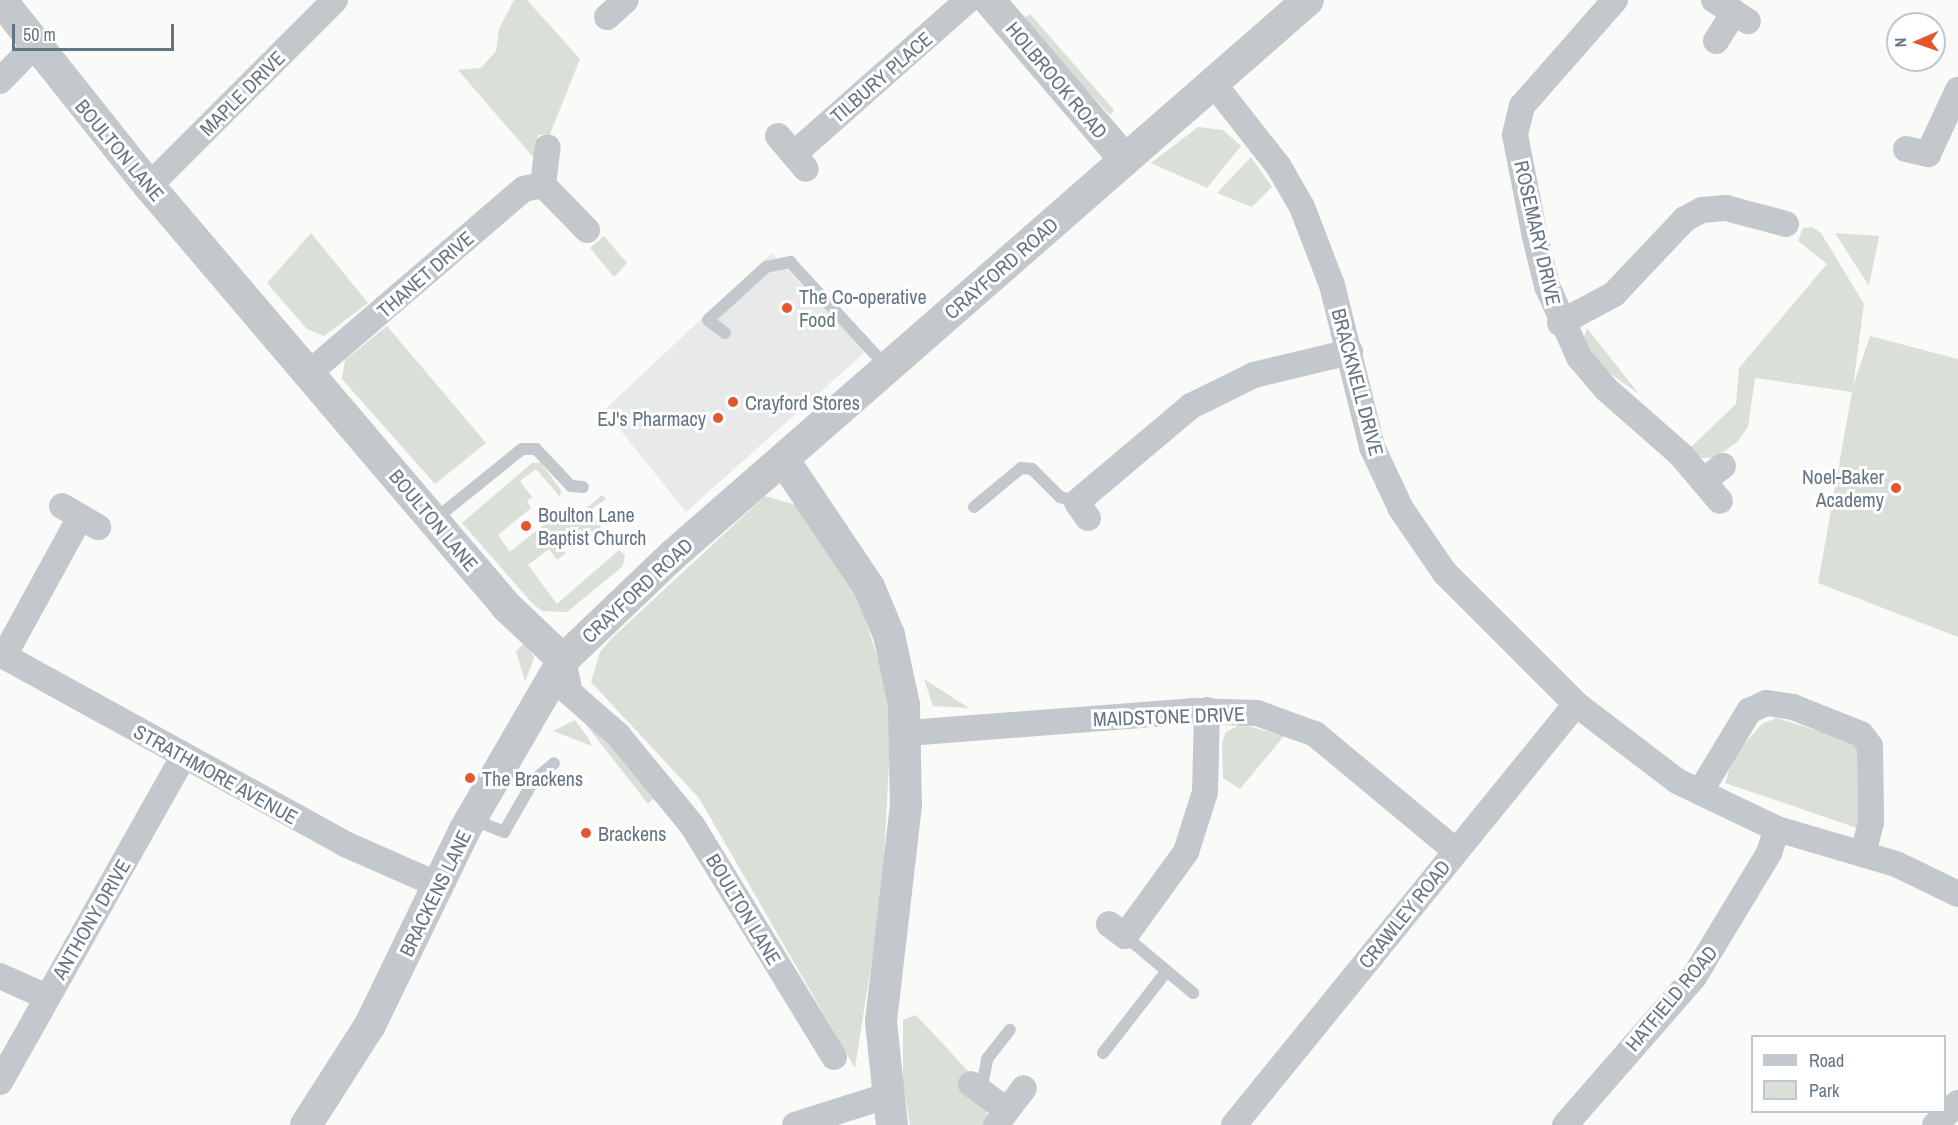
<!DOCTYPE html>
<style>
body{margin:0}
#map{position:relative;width:1958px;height:1125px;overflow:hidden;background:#fafaf8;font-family:"Archivo Narrow",sans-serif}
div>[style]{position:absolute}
.built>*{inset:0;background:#e8e9e9}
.green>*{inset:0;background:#dadfd7}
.service>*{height:12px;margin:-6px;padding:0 6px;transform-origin:6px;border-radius:6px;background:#c3c8cc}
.minor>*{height:26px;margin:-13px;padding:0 13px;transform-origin:13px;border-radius:13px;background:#c3c8cc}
.tertiary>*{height:32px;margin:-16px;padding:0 16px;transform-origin:16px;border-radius:16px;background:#c3c8cc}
.dots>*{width:16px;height:16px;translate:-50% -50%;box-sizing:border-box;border:3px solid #fff;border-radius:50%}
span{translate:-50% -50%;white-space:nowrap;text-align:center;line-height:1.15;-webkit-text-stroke:6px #fff;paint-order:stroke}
.street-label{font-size:20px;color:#657683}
.poi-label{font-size:20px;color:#657683}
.left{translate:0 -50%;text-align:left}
.right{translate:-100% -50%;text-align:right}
.legend{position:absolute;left:1751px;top:1035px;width:195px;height:78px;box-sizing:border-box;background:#fff;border:2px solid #c1c8cd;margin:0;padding:8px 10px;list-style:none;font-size:18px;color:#657683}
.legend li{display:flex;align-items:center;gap:12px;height:30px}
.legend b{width:30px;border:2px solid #c1c8cd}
.north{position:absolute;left:1886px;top:12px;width:60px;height:60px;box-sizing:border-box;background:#fff;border:2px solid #c1c8cd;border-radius:50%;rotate:268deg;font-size:16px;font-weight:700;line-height:24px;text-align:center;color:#657683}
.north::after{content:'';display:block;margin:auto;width:21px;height:27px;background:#e4572e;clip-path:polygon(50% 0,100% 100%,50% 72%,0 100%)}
.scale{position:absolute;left:12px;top:24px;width:162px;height:27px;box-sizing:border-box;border:3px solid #657683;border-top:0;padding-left:8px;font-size:18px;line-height:21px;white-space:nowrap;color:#657683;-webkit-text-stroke:4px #fff;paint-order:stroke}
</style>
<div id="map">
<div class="built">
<div style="clip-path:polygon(772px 253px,865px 352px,686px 512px,604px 410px)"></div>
</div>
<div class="green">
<div style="clip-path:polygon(514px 0,527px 0,580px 59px,550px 134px,538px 135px,534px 158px,458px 70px,481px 68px,496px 51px,499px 29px)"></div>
<div style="clip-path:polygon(1030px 14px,1114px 110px,1110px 115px,1021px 20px)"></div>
<div style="clip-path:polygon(1198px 127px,1223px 130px,1241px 146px,1207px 188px,1151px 163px)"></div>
<div style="clip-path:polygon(1251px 157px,1272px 187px,1252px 207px,1217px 193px)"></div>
<div style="clip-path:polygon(1812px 227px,1821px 233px,1864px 304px,1853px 386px,1870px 336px,1958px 359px,1958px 637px,1818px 583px,1852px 392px,1755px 378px,1748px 427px,1737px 442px,1715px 458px,1700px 458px,1690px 448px,1736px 404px,1739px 368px,1827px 264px,1798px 241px,1803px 228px)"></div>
<div style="clip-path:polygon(311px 233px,368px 303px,324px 336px,307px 329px,267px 283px)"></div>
<div style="clip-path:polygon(1835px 233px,1879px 236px,1869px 286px)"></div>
<div style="clip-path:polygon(604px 236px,627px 263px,614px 277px,590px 248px)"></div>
<div style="clip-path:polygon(387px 326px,486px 443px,435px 484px,342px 379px,345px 360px)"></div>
<div style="clip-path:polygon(1587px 328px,1639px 394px,1590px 359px,1583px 339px)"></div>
<div style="clip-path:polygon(532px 463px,541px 463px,561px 490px,560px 497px,536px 469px,520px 481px,532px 497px,527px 501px,531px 508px,498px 535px,510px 552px,566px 507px,577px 516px,602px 495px,606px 499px,589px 511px,601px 527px,587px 537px,580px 529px,560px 546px,566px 553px,557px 560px,549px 549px,528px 565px,557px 604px,619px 550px,625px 555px,623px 566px,567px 612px,542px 611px,533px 604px,462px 523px)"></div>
<div style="clip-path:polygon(765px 496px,806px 508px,858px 594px,892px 707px,882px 895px,855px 1068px,699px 798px,591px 682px,600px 652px,613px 637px)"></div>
<div style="clip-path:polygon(526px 642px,534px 658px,525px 682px,516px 651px)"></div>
<div style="clip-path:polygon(924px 679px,969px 708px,933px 706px)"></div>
<div style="clip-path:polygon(584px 714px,656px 796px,648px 804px,584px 722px)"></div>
<div style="clip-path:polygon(1776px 718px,1848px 740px,1860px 752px,1863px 816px,1857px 828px,1725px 783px,1734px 755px,1762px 724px)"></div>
<div style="clip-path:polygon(575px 720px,587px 736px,592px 746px,553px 731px)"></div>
<div style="clip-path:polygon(1241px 724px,1284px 736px,1240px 789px,1223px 778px,1222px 743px,1226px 732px)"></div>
<div style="clip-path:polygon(916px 1015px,969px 1072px,987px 1110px,986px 1125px,910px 1125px,903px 1082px,903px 1020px)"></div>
</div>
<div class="service">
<div style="left:725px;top:333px;width:21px;rotate:-143deg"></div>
<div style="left:708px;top:320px;width:79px;rotate:-42.4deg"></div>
<div style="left:766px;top:267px;width:25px;rotate:-12deg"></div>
<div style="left:790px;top:262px;width:143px;rotate:47.3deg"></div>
<div style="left:974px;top:507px;width:61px;rotate:-39.7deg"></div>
<div style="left:1021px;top:468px;width:11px;rotate:5deg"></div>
<div style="left:1032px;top:469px;width:40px;rotate:45deg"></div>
<div style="left:1060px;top:497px;width:18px;rotate:16deg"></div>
<div style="left:434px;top:520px;width:113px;rotate:-38.9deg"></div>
<div style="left:522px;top:449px;width:14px"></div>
<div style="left:536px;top:449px;width:51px;rotate:46.6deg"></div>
<div style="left:571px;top:486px;width:12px;rotate:5deg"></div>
<div style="left:472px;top:819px;width:35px;rotate:22deg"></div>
<div style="left:504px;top:832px;width:60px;rotate:-60deg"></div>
<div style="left:534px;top:780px;width:26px;rotate:-40deg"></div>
<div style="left:1125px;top:936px;width:89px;rotate:40deg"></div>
<div style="left:1103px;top:1053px;width:103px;rotate:-52.1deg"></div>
<div style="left:981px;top:1091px;width:33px;rotate:-79deg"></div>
<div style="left:987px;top:1059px;width:37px;rotate:-52deg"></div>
</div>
<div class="minor">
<div style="left:1615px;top:0;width:141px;rotate:131.3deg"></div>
<div style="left:1522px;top:106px;width:30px;rotate:104deg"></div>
<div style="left:1515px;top:135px;width:104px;rotate:78.9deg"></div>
<div style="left:1535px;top:237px;width:50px;rotate:76.2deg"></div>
<div style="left:1547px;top:286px;width:78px;rotate:65.7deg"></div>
<div style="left:1579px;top:357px;width:42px;rotate:49.8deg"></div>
<div style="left:1606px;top:389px;width:100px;rotate:41.3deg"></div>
<div style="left:1681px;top:455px;width:60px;rotate:49.7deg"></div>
<div style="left:1714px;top:0;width:40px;rotate:32deg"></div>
<div style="left:607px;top:17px;width:25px;rotate:-42deg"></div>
<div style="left:1716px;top:41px;width:34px;rotate:-58deg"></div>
<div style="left:0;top:81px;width:49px;rotate:-45.8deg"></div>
<div style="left:1214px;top:84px;width:105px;rotate:51.9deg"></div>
<div style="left:1279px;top:167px;width:46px;rotate:60.1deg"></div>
<div style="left:1302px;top:207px;width:84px;rotate:69deg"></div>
<div style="left:1332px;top:285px;width:167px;rotate:76.1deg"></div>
<div style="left:1372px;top:447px;width:68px;rotate:64.9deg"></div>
<div style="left:1401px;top:509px;width:78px;rotate:55.5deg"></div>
<div style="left:1445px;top:573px;width:185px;rotate:45deg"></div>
<div style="left:1576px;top:704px;width:127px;rotate:37.3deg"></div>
<div style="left:1677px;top:781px;width:111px;rotate:25.6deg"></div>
<div style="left:1777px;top:829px;width:124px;rotate:16.4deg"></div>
<div style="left:1896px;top:864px;width:69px;rotate:25.8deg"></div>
<div style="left:778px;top:136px;width:43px;rotate:49.7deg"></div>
<div style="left:1906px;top:149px;width:23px;rotate:13deg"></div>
<div style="left:1928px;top:154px;width:71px;rotate:-64.9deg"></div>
<div style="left:794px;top:154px;width:232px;rotate:-41.5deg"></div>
<div style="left:543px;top:185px;width:38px;rotate:-83deg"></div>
<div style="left:149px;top:186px;width:263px;rotate:-45deg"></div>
<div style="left:1560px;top:323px;width:61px;rotate:-28.2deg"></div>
<div style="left:1614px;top:294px;width:103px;rotate:-46.6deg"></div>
<div style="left:1685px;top:219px;width:19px;rotate:-28deg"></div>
<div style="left:1702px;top:210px;width:24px;rotate:-5deg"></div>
<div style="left:1726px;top:208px;width:62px;rotate:14.9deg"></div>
<div style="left:309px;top:373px;width:283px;rotate:-40.6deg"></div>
<div style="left:524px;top:189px;width:19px;rotate:-12deg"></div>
<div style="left:543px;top:185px;width:63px;rotate:45.6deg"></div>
<div style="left:1703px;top:481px;width:25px;rotate:-37deg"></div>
<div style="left:62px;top:506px;width:42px;rotate:30.3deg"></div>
<div style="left:1088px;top:518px;width:19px;rotate:-125deg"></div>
<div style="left:1077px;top:502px;width:149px;rotate:-40.1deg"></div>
<div style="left:1191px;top:406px;width:70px;rotate:-26.2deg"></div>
<div style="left:1254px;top:375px;width:99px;rotate:-13.5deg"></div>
<div style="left:0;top:654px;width:394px;rotate:28.8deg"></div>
<div style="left:345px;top:844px;width:102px;rotate:23.8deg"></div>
<div style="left:4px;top:656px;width:158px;rotate:-61.3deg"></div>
<div style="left:563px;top:660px;width:34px;rotate:78deg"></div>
<div style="left:570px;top:693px;width:64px;rotate:41.2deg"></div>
<div style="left:618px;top:735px;width:117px;rotate:50.6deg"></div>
<div style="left:692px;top:825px;width:272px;rotate:58.5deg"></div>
<div style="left:908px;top:733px;width:285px;rotate:-4.4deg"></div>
<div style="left:1192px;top:711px;width:65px;rotate:1.8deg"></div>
<div style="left:1257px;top:713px;width:62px;rotate:19.9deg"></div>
<div style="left:1315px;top:734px;width:183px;rotate:39.7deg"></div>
<div style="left:1700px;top:792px;width:95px;rotate:-58.8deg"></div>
<div style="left:1749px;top:711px;width:19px;rotate:-25deg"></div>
<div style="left:1766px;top:703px;width:27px;rotate:8deg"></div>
<div style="left:1793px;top:707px;width:73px;rotate:21.7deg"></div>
<div style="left:1861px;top:734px;width:15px;rotate:53deg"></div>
<div style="left:1870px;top:746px;width:76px;rotate:89.2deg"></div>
<div style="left:1871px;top:822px;width:33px;rotate:104deg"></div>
<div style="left:1109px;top:924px;width:20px;rotate:37deg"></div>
<div style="left:1125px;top:936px;width:104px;rotate:-54deg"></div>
<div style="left:1186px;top:852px;width:63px;rotate:-72.4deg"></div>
<div style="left:1205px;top:792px;width:82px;rotate:-88.6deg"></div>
<div style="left:0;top:976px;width:51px;rotate:24.1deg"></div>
<div style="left:0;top:1082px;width:373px;rotate:-60.6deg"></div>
<div style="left:971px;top:1084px;width:42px;rotate:36.3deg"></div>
<div style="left:795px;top:1125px;width:96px;rotate:-17.7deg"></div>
<div style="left:996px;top:1125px;width:46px;rotate:-52.9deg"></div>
<div style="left:1234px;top:1125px;width:542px;rotate:-50.91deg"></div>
<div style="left:1565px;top:1125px;width:196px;rotate:-48.9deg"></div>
<div style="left:1694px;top:977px;width:145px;rotate:-58.8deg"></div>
<div style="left:1769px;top:853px;width:25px;rotate:-72deg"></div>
<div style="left:1935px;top:1125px;width:32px;rotate:-44deg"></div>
</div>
<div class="tertiary">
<div style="left:1px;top:0;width:238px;rotate:51.5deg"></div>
<div style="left:149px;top:186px;width:553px;rotate:49.62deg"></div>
<div style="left:507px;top:607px;width:77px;rotate:43.4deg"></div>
<div style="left:989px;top:0;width:210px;rotate:49.6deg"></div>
<div style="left:783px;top:459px;width:154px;rotate:56.1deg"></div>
<div style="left:869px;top:587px;width:52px;rotate:67.4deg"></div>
<div style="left:889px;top:635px;width:72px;rotate:77.9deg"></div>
<div style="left:904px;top:705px;width:100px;rotate:88.9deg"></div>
<div style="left:906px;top:805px;width:218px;rotate:96.6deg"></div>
<div style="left:881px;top:1022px;width:104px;rotate:83.9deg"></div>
<div style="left:306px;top:1125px;width:119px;rotate:-57.4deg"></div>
<div style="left:370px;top:1025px;width:216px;rotate:-64.1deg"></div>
<div style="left:464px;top:831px;width:198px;rotate:-59.9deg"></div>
<div style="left:563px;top:660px;width:152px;rotate:-43.7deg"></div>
<div style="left:673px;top:555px;width:843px;rotate:-41.15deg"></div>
</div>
<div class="dots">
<div style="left:787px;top:308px;background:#e4572e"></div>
<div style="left:733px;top:402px;background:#e4572e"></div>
<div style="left:718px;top:418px;background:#e4572e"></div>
<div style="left:1896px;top:488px;background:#e4572e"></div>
<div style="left:526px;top:526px;background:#e4572e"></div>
<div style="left:470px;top:778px;background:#e4572e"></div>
<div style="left:586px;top:833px;background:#e4572e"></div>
</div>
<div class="street-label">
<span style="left:881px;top:77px;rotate:-41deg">TILBURY PLACE</span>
<span style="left:1057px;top:80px;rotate:50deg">HOLBROOK ROAD</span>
<span style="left:242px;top:93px;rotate:-45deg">MAPLE DRIVE</span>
<span style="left:120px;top:150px;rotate:50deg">BOULTON LANE</span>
<span style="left:1538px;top:233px;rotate:77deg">ROSEMARY DRIVE</span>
<span style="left:1001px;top:268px;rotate:-41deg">CRAYFORD ROAD</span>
<span style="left:425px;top:274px;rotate:-41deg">THANET DRIVE</span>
<span style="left:1358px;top:382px;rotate:75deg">BRACKNELL DRIVE</span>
<span style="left:434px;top:520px;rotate:50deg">BOULTON LANE</span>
<span style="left:637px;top:590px;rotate:-43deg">CRAYFORD ROAD</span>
<span style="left:1169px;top:716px;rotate:-2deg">MAIDSTONE DRIVE</span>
<span style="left:216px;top:774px;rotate:29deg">STRATHMORE AVENUE</span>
<span style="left:435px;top:893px;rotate:-64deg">BRACKENS LANE</span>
<span style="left:744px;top:909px;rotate:59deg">BOULTON LANE</span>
<span style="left:1404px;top:914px;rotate:-51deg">CRAWLEY ROAD</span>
<span style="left:91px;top:919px;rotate:-60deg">ANTHONY DRIVE</span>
<span style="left:1671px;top:998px;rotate:-50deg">HATFIELD ROAD</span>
</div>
<div class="poi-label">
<span class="left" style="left:799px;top:308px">The Co-operative<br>Food</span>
<span class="left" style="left:745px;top:402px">Crayford Stores</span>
<span class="right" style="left:706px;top:418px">EJ's Pharmacy</span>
<span class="right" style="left:1884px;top:488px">Noel-Baker<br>Academy</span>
<span class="left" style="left:538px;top:526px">Boulton Lane<br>Baptist Church</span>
<span class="left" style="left:482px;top:778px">The Brackens</span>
<span class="left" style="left:598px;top:833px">Brackens</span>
</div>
<ul class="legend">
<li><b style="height:8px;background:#c3c8cc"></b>Road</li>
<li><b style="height:16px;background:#dadfd7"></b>Park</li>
</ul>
<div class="north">N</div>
<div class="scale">50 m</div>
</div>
